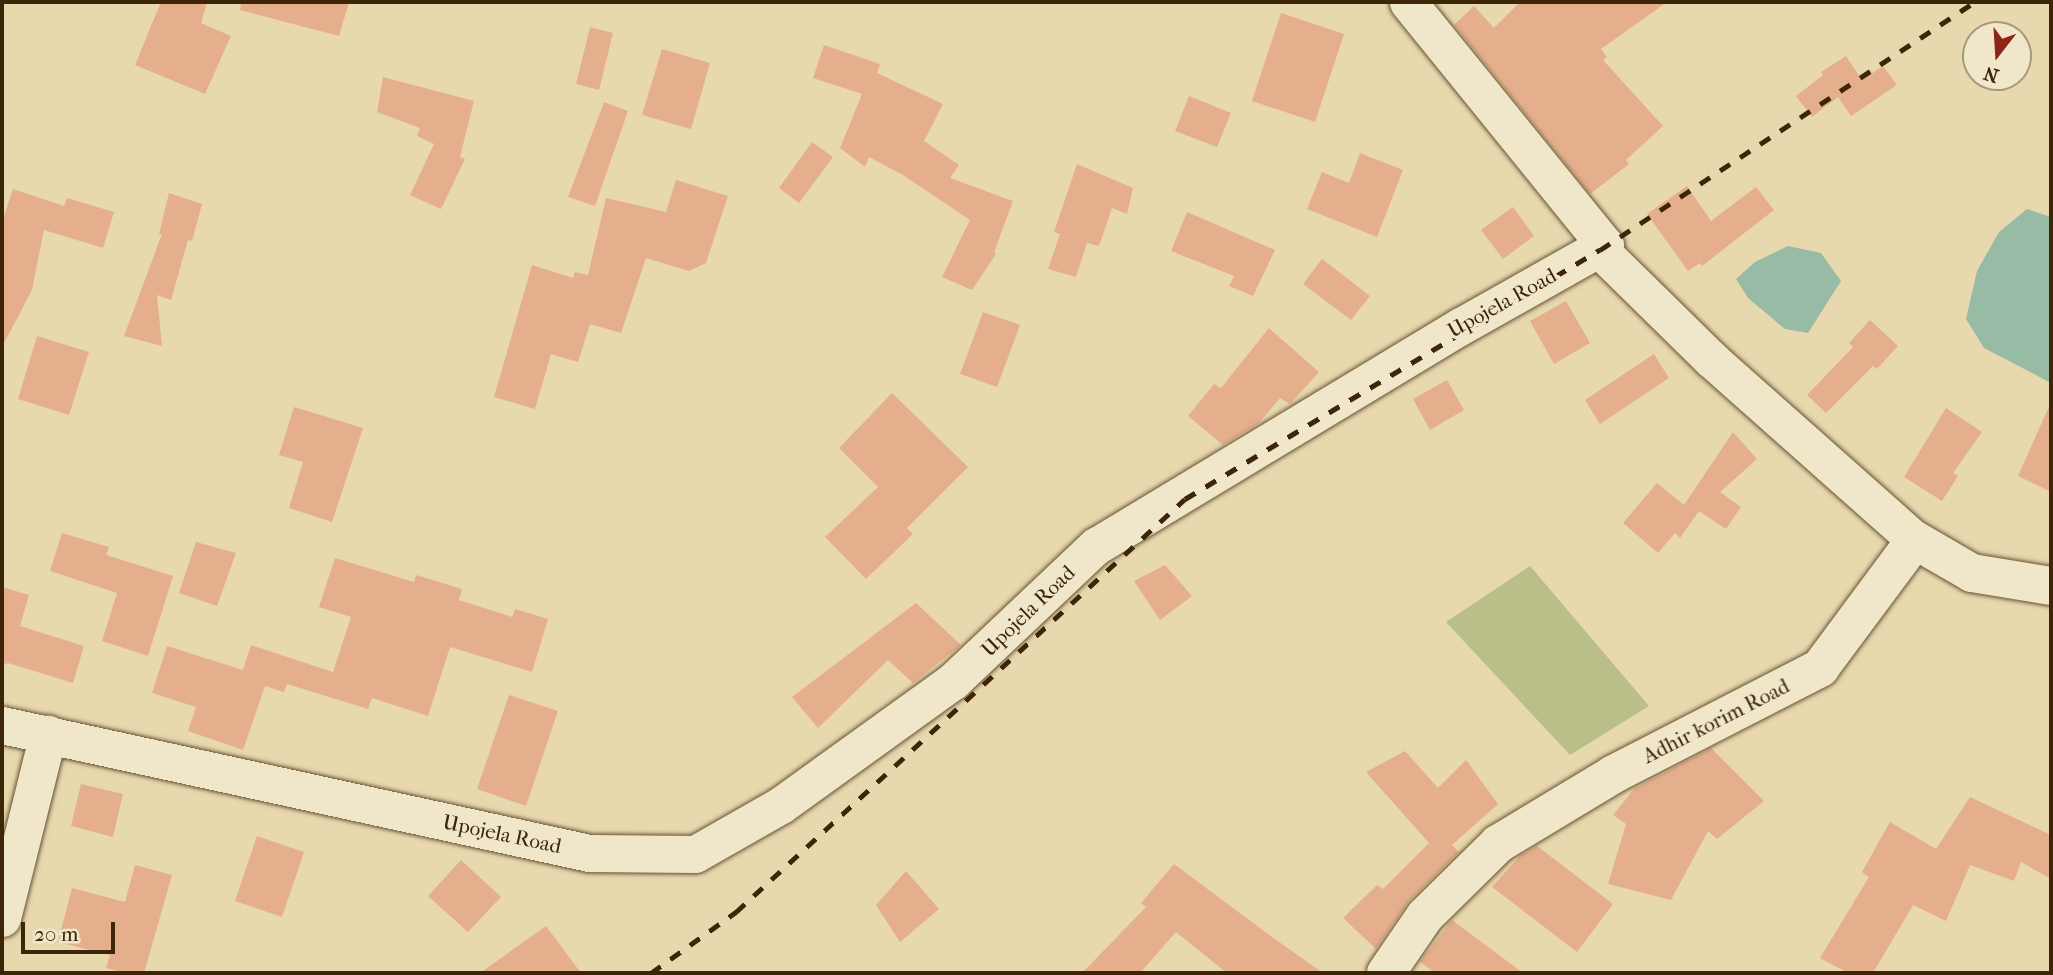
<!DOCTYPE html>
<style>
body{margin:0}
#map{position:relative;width:2053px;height:975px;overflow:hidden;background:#e8d8ae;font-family:"IM FELL French Canon",serif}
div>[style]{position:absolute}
.green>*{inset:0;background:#babe88}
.water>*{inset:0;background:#98bba6}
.building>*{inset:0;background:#e5af8d}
.roads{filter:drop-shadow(0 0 2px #685232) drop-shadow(0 0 2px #685232)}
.minor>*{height:37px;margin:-18.5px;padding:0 18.5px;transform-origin:18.5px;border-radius:18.5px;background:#f0e6ca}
.secondary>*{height:38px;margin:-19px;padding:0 19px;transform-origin:19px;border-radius:19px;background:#f0e6ca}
.rail>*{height:5px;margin-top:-2.5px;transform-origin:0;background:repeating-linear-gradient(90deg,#3d2608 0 12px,transparent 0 24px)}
span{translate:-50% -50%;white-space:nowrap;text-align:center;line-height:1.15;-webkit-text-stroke:7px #f0e6ca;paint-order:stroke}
.street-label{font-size:21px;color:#3d2608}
.frame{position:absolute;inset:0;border:4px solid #3d2608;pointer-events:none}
.north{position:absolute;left:1962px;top:21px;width:70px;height:70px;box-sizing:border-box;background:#f0e6ca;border:2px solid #a8997c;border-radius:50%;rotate:197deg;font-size:19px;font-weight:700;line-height:28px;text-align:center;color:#3d2608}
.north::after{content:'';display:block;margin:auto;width:24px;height:32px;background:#8f2418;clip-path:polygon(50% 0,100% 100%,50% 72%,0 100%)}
.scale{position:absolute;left:21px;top:922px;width:94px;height:32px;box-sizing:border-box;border:4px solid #3d2608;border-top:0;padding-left:9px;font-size:21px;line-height:24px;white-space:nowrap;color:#3d2608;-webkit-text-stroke:5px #f0e6ca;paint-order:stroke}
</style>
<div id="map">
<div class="green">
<div style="clip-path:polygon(1530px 566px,1649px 706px,1570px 755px,1446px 622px)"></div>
</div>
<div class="water">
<div style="clip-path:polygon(2027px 209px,2051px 217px,2051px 383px,1984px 348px,1966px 319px,1977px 271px,1999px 232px)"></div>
<div style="clip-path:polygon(1788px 246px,1821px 253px,1841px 281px,1808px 333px,1785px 329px,1748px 298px,1736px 279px,1755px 262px)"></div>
</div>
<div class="building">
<div style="clip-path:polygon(161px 2px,207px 2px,201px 23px,231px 36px,205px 94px,135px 65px)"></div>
<div style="clip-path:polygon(241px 2px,349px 2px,339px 36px,240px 10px)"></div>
<div style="clip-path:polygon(1520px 2px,1667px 2px,1601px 49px,1607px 57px,1603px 60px,1663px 126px,1626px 160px,1629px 164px,1590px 194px,1454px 25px,1474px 6px,1494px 28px)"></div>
<div style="clip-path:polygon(1281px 13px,1344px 34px,1315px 122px,1252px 101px)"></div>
<div style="clip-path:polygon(590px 27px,613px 33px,599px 90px,576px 84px)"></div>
<div style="clip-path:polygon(824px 45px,880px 64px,877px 73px,943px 104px,924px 141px,959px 165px,950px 178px,1013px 201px,994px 252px,996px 254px,972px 290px,942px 277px,970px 220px,903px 175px,869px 157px,865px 167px,840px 148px,862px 94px,813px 78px)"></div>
<div style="clip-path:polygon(662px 49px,710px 63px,691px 129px,642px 115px)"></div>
<div style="clip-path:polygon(1846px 56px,1862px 80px,1883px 66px,1897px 85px,1851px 116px,1838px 97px,1812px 117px,1796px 96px,1823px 75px,1821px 72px)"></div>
<div style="clip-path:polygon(383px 77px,474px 101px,460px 157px,465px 159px,441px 209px,410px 195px,434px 144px,417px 136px,420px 128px,377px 112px)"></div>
<div style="clip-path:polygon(1189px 96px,1231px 113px,1217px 147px,1175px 131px)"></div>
<div style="clip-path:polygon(604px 102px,628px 111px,595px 206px,568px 197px)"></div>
<div style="clip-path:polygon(812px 142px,833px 157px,799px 203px,779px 188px)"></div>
<div style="clip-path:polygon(1360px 153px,1403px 170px,1377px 237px,1307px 209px,1322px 172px,1349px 183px)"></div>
<div style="clip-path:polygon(1077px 164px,1133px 188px,1127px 214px,1112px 208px,1099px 246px,1087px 243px,1076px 277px,1048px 269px,1060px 234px,1054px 232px)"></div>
<div style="clip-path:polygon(676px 180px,728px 196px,706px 263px,689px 271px,646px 258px,621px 333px,590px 324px,578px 362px,551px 354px,535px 409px,494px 397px,532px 265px,573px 278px,575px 272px,588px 275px,606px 198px,666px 212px)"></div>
<div style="clip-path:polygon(1687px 186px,1711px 221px,1756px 187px,1774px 210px,1702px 266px,1700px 263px,1688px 271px,1647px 214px)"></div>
<div style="clip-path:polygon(13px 189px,64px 206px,67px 198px,114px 212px,103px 248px,44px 230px,32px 290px,2px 347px,2px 223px)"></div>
<div style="clip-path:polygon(169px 193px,202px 204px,192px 241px,188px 240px,171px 300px,157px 295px,162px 346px,124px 336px,162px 234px,159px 234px)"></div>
<div style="clip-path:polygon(1513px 207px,1534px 236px,1503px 259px,1481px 230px)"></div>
<div style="clip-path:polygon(1187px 212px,1275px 250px,1253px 296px,1229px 286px,1234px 276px,1171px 251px)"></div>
<div style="clip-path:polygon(1322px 259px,1370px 296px,1351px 320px,1303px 284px)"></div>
<div style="clip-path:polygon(1566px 301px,1590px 343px,1554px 364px,1530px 321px)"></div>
<div style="clip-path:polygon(983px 312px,1020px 325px,997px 387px,960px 374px)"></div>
<div style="clip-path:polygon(1870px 320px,1898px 346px,1877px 369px,1873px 366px,1826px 413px,1807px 395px,1853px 347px,1849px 343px)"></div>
<div style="clip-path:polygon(1269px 328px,1319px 372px,1290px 404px,1280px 398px,1259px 423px,1223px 445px,1188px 416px,1214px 384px,1221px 388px)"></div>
<div style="clip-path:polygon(37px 336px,89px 352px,69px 415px,18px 399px)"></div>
<div style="clip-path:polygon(1654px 354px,1669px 378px,1600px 424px,1585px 400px)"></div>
<div style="clip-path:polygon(1447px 380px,1464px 410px,1430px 430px,1413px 399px)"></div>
<div style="clip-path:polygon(892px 393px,968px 467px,907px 528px,913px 534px,866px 579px,825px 537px,878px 487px,839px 448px)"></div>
<div style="clip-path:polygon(2051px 402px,2051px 492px,2018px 476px)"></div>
<div style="clip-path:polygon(294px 407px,363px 428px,332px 522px,289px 508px,303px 462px,279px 455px)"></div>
<div style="clip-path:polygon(1946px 408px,1982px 432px,1953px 473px,1958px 476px,1942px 501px,1904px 477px)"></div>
<div style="clip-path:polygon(1733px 432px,1757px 459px,1720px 492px,1741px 507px,1726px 529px,1699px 511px,1680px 538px,1675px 533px,1658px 553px,1623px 523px,1657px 483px,1684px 505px)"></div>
<div style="clip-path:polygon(62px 533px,109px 547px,106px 555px,173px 576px,148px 656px,102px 641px,117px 593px,50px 571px)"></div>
<div style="clip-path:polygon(196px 542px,236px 553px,217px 606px,179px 593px)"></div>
<div style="clip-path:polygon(335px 558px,414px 582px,416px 575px,462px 589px,459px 600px,512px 617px,515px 609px,548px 619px,532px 672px,450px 647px,428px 716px,372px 698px,368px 709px,287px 684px,284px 692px,265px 686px,243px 750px,188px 731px,196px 707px,152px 693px,167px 646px,243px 670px,251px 645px,333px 672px,351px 617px,319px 607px)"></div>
<div style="clip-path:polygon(1165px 565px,1192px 596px,1160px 620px,1134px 581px)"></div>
<div style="clip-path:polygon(2px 587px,29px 595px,20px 626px,84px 646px,73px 683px,8px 663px,2px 665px)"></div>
<div style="clip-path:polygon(916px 603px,961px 645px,913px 683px,888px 660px,818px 728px,792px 697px)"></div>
<div style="clip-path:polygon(509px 695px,558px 711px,526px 806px,477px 789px)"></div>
<div style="clip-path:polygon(1711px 748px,1764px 801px,1717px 839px,1708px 831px,1671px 900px,1608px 884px,1626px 824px,1613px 815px,1635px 788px)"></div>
<div style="clip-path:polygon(1405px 751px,1438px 788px,1466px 760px,1498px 804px,1452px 845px,1459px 852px,1409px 901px,1376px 949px,1343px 918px,1377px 885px,1383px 889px,1429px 843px,1366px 772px)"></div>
<div style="clip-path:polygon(81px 784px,123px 794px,113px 837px,71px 826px)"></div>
<div style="clip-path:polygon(1970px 797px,2051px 835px,2051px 879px,2021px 862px,2014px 881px,1970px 865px,1946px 921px,1913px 905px,1873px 973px,1848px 973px,1820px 958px,1869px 877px,1862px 872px,1890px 822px,1936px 849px)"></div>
<div style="clip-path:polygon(257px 836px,304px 852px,282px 917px,235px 901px)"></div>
<div style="clip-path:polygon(1537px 846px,1613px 904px,1577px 952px,1492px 887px,1520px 856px)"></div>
<div style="clip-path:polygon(461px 860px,501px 897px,468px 932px,428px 896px)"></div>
<div style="clip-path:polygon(1174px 864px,1272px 937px,1323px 973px,1227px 973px,1176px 932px,1140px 973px,1082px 973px,1146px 907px,1141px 903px)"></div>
<div style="clip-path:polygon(135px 865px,172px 875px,144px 973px,124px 973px,106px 968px,110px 955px,58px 942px,72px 888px,125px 902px)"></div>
<div style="clip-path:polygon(906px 871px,939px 909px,900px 942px,876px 905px)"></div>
<div style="clip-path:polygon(1452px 920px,1523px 973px,1435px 973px,1420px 962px)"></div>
<div style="clip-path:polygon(546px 926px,581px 973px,480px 973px)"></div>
</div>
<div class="roads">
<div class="minor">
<div style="left:1408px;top:2px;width:313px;rotate:51deg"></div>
<div style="left:1605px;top:245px;width:7px;rotate:135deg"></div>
<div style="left:1600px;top:250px;width:156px;rotate:44.5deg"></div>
<div style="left:1711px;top:359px;width:273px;rotate:41.6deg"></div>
<div style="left:2px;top:725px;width:601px;rotate:12.3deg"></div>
<div style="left:589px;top:853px;width:106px;rotate:0.5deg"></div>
<div style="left:695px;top:854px;width:99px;rotate:-29.7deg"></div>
<div style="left:781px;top:805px;width:212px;rotate:-35.8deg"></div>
<div style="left:953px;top:681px;width:197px;rotate:-43.4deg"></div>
<div style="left:1096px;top:546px;width:426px;rotate:-31.1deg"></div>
<div style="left:1461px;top:326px;width:165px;rotate:-29.4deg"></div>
<div style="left:2px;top:918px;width:190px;rotate:-76deg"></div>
</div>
<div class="secondary">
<div style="left:1386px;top:973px;width:69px;rotate:-55.6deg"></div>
<div style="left:1425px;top:916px;width:103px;rotate:-44.6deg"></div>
<div style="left:1498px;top:844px;width:135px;rotate:-31.1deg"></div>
<div style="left:1614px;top:774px;width:232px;rotate:-27.2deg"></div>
<div style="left:1820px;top:668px;width:159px;rotate:-53.4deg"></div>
<div style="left:1915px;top:540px;width:66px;rotate:30.1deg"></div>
<div style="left:1972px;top:573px;width:80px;rotate:9.3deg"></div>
</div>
</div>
<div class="rail">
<div style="left:651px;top:973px;width:105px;rotate:-35.7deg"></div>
<div style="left:736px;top:912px;width:610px;rotate:-42.61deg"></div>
<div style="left:1185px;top:499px;width:484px;rotate:-31deg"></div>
<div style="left:1600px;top:250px;width:449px;rotate:-33.5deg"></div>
</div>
<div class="street-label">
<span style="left:1502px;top:303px;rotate:-29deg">Upojela Road</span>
<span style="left:1028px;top:611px;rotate:-44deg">Upojela Road</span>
<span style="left:1716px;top:721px;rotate:-27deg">Adhir korim Road</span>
<span style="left:502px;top:834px;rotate:12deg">Upojela Road</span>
</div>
<div class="frame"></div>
<div class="north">N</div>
<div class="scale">20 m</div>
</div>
